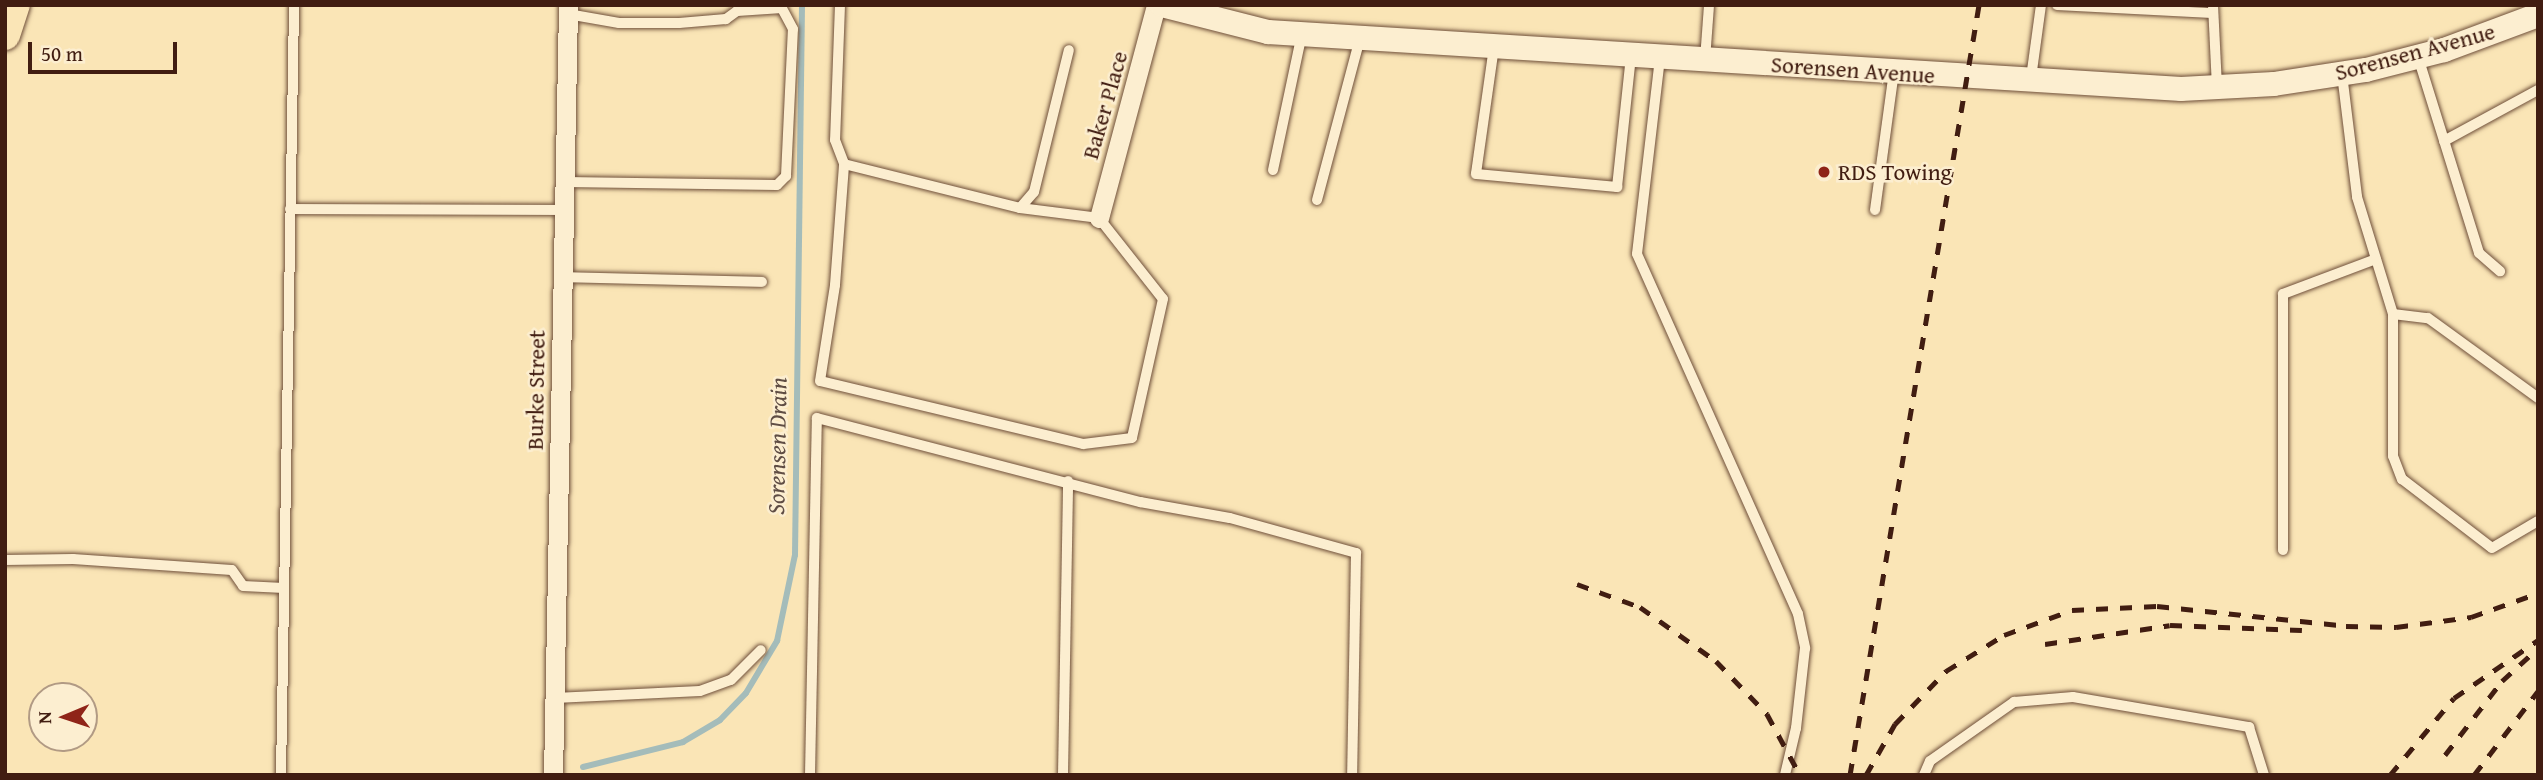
<!DOCTYPE html>
<style>
body{margin:0}
#map{position:relative;width:2543px;height:780px;overflow:hidden;background:#fae5b6;font-family:"Gentium Book Plus",serif}
div>[style]{position:absolute}
.stream>*{height:6px;margin:-3px;padding:0 3px;transform-origin:3px;border-radius:3px;background:#a4bcba}
.roads{filter:drop-shadow(0 0 2px #6f4f3a) drop-shadow(0 0 2px #6f4f3a)}
.service>*{height:10px;margin:-5px;padding:0 5px;transform-origin:5px;border-radius:5px;background:#fceed0}
.minor>*{height:19px;margin:-9.5px;padding:0 9.5px;transform-origin:9.5px;border-radius:9.5px;background:#fceed0}
.tertiary>*{height:24px;margin:-12px;padding:0 12px;transform-origin:12px;border-radius:12px;background:#fceed0}
.primary>*{height:30px;margin:-15px;padding:0 15px;transform-origin:15px;border-radius:15px;background:#fae5b6}
.rail>*{height:5px;margin-top:-2.5px;transform-origin:0;background:repeating-linear-gradient(90deg,#411d11 0 12px,transparent 0 24px)}
.dots>*{width:19px;height:19px;translate:-50% -50%;box-sizing:border-box;border:4px solid #fceed0;border-radius:50%}
span{translate:-50% -50%;white-space:nowrap;text-align:center;line-height:1.15;-webkit-text-stroke:5px #fceed0;paint-order:stroke}
.street-label{font-size:23px;color:#411d11}
.poi-label{font-size:23px;color:#411d11}
.left{translate:0 -50%;text-align:left}
.water-label{font-size:24px;color:#5f4d44;font-style:italic}
.frame{position:absolute;inset:0;border:7px solid #411d11;pointer-events:none}
.north{position:absolute;left:28px;top:682px;width:70px;height:70px;box-sizing:border-box;background:#fceed0;border:2px solid #b19a84;border-radius:50%;rotate:268deg;font-size:19px;font-weight:700;line-height:28px;text-align:center;color:#411d11}
.north::after{content:'';display:block;margin:auto;width:24px;height:32px;background:#8f2418;clip-path:polygon(50% 0,100% 100%,50% 72%,0 100%)}
.scale{position:absolute;left:28px;top:42px;width:149px;height:32px;box-sizing:border-box;border:4px solid #411d11;border-top:0;padding-left:9px;font-size:21px;line-height:24px;white-space:nowrap;color:#411d11;-webkit-text-stroke:5px #fceed0;paint-order:stroke}
</style>
<div id="map">
<div class="stream">
<div style="left:583px;top:767px;width:103px;rotate:-14deg"></div>
<div style="left:683px;top:742px;width:43px;rotate:-30.7deg"></div>
<div style="left:720px;top:720px;width:37px;rotate:-46deg"></div>
<div style="left:746px;top:693px;width:61px;rotate:-59.2deg"></div>
<div style="left:777px;top:641px;width:88px;rotate:-78.2deg"></div>
<div style="left:795px;top:555px;width:550px;rotate:-89.27deg"></div>
</div>
<div class="roads">
<div class="service">
<div style="left:840px;top:5px;width:135px;rotate:92.1deg"></div>
<div style="left:835px;top:140px;width:26px;rotate:69deg"></div>
<div style="left:844px;top:164px;width:181px;rotate:14deg"></div>
<div style="left:1020px;top:208px;width:80px;rotate:7.2deg"></div>
<div style="left:1099px;top:218px;width:103px;rotate:51.7deg"></div>
<div style="left:1163px;top:299px;width:142px;rotate:102.6deg"></div>
<div style="left:1132px;top:438px;width:49px;rotate:173deg"></div>
<div style="left:1083px;top:444px;width:270px;rotate:-166.5deg"></div>
<div style="left:820px;top:381px;width:97px;rotate:-81.1deg"></div>
<div style="left:835px;top:285px;width:121px;rotate:-85.7deg"></div>
<div style="left:2057px;top:5px;width:155px;rotate:3deg"></div>
<div style="left:2213px;top:5px;width:81px;rotate:87.2deg"></div>
<div style="left:1494px;top:47px;width:128px;rotate:98.1deg"></div>
<div style="left:1476px;top:174px;width:142px;rotate:5.3deg"></div>
<div style="left:1617px;top:187px;width:132px;rotate:-83.9deg"></div>
<div style="left:2418px;top:57px;width:205px;rotate:72.7deg"></div>
<div style="left:2479px;top:253px;width:28px;rotate:41deg"></div>
<div style="left:1660px;top:58px;width:197px;rotate:96.7deg"></div>
<div style="left:1637px;top:254px;width:394px;rotate:65.9deg"></div>
<div style="left:1798px;top:614px;width:35px;rotate:78deg"></div>
<div style="left:1805px;top:648px;width:81px;rotate:96.4deg"></div>
<div style="left:1796px;top:728px;width:48px;rotate:103.2deg"></div>
<div style="left:1705px;top:60px;width:55px;rotate:-85.8deg"></div>
<div style="left:2342px;top:74px;width:124px;rotate:83deg"></div>
<div style="left:2357px;top:197px;width:122px;rotate:72.9deg"></div>
<div style="left:2393px;top:314px;width:142px;rotate:90deg"></div>
<div style="left:2393px;top:456px;width:25px;rotate:69deg"></div>
<div style="left:2402px;top:479px;width:113px;rotate:37.5deg"></div>
<div style="left:2492px;top:548px;width:53px;rotate:-30.4deg"></div>
<div style="left:2031px;top:78px;width:74px;rotate:-82.2deg"></div>
<div style="left:2444px;top:141px;width:107px;rotate:-28.5deg"></div>
<div style="left:1273px;top:170px;width:139px;rotate:-78deg"></div>
<div style="left:565px;top:182px;width:212px;rotate:0.8deg"></div>
<div style="left:777px;top:185px;width:13px;rotate:-45deg"></div>
<div style="left:786px;top:176px;width:147px;rotate:-87.3deg"></div>
<div style="left:793px;top:29px;width:24px;rotate:-118deg"></div>
<div style="left:782px;top:8px;width:45px;rotate:176.2deg"></div>
<div style="left:737px;top:11px;width:14px;rotate:144deg"></div>
<div style="left:726px;top:19px;width:47px;rotate:175.1deg"></div>
<div style="left:679px;top:23px;width:60px;rotate:180deg"></div>
<div style="left:619px;top:23px;width:52px;rotate:-170deg"></div>
<div style="left:1317px;top:200px;width:168px;rotate:-75.1deg"></div>
<div style="left:1020px;top:208px;width:21px;rotate:-49deg"></div>
<div style="left:1034px;top:192px;width:146px;rotate:-76.2deg"></div>
<div style="left:290px;top:209px;width:274px;rotate:0.2deg"></div>
<div style="left:1875px;top:210px;width:139px;rotate:-82.2deg"></div>
<div style="left:563px;top:277px;width:199px;rotate:1.4deg"></div>
<div style="left:2393px;top:314px;width:35px;rotate:7deg"></div>
<div style="left:2428px;top:318px;width:136px;rotate:36deg"></div>
<div style="left:2283px;top:550px;width:256px;rotate:-90deg"></div>
<div style="left:2283px;top:294px;width:99px;rotate:-20.6deg"></div>
<div style="left:5px;top:560px;width:68px;rotate:-0.8deg"></div>
<div style="left:73px;top:559px;width:159px;rotate:4deg"></div>
<div style="left:232px;top:570px;width:19px;rotate:55deg"></div>
<div style="left:243px;top:586px;width:41px;rotate:2.8deg"></div>
<div style="left:555px;top:698px;width:145px;rotate:-2.8deg"></div>
<div style="left:700px;top:691px;width:33px;rotate:-20deg"></div>
<div style="left:731px;top:680px;width:42px;rotate:-45deg"></div>
<div style="left:281px;top:775px;width:770px;rotate:-89.03deg"></div>
<div style="left:810px;top:775px;width:357px;rotate:-88.9deg"></div>
<div style="left:817px;top:418px;width:334px;rotate:14.6deg"></div>
<div style="left:1140px;top:502px;width:91px;rotate:10.1deg"></div>
<div style="left:1230px;top:518px;width:131px;rotate:15.5deg"></div>
<div style="left:1356px;top:553px;width:222px;rotate:91deg"></div>
<div style="left:1063px;top:775px;width:294px;rotate:-89deg"></div>
<div style="left:1924px;top:775px;width:15px;rotate:-67deg"></div>
<div style="left:1930px;top:761px;width:103px;rotate:-35.1deg"></div>
<div style="left:2014px;top:702px;width:59px;rotate:-4.8deg"></div>
<div style="left:2073px;top:697px;width:179px;rotate:9.7deg"></div>
<div style="left:2249px;top:727px;width:50px;rotate:72.6deg"></div>
</div>
<div class="minor">
<div style="left:1099px;top:218px;width:220px;rotate:-75deg"></div>
<div style="left:553px;top:775px;width:770px;rotate:-88.88deg"></div>
</div>
<div class="tertiary">
<div style="left:1162px;top:5px;width:109px;rotate:14.3deg"></div>
<div style="left:1268px;top:32px;width:915px;rotate:3.57deg"></div>
<div style="left:2181px;top:89px;width:93px;rotate:-3.1deg"></div>
<div style="left:2274px;top:84px;width:93px;rotate:-8.7deg"></div>
<div style="left:2366px;top:70px;width:81px;rotate:-14.4deg"></div>
<div style="left:2444px;top:50px;width:100px;rotate:-20.4deg"></div>
</div>
<div class="primary">
<div style="left:5px;top:35px;width:32px;rotate:-72deg"></div>
</div>
</div>
<div class="rail">
<div style="left:1577px;top:584px;width:67px;rotate:20.1deg"></div>
<div style="left:1640px;top:607px;width:93px;rotate:35.4deg"></div>
<div style="left:1716px;top:661px;width:74px;rotate:46.1deg"></div>
<div style="left:1767px;top:714px;width:69px;rotate:61.6deg"></div>
<div style="left:2045px;top:644px;width:126px;rotate:-8.6deg"></div>
<div style="left:2170px;top:625px;width:132px;rotate:2.2deg"></div>
<div style="left:2445px;top:755px;width:93px;rotate:-52.4deg"></div>
<div style="left:2502px;top:681px;width:45px;rotate:-42.3deg"></div>
<div style="left:1850px;top:775px;width:781px;rotate:-80.49deg"></div>
<div style="left:1866px;top:775px;width:59px;rotate:-60.4deg"></div>
<div style="left:1895px;top:724px;width:74px;rotate:-46.1deg"></div>
<div style="left:1946px;top:671px;width:68px;rotate:-31.8deg"></div>
<div style="left:2004px;top:635px;width:72px;rotate:-20.2deg"></div>
<div style="left:2072px;top:610px;width:85px;rotate:-2.7deg"></div>
<div style="left:2157px;top:606px;width:190px;rotate:6deg"></div>
<div style="left:2346px;top:626px;width:50px;rotate:1.1deg"></div>
<div style="left:2396px;top:627px;width:76px;rotate:-7.6deg"></div>
<div style="left:2471px;top:617px;width:71px;rotate:-19.7deg"></div>
<div style="left:2390px;top:775px;width:100px;rotate:-50.3deg"></div>
<div style="left:2454px;top:698px;width:102px;rotate:-34.6deg"></div>
<div style="left:2474px;top:775px;width:106px;rotate:-52.7deg"></div>
</div>
<div class="dots">
<div style="left:1824px;top:172px;background:#8f2418"></div>
</div>
<div class="street-label">
<span style="left:2415px;top:52px;rotate:-15deg">Sorensen Avenue</span>
<span style="left:1853px;top:70px;rotate:4deg">Sorensen Avenue</span>
<span style="left:1105px;top:105px;rotate:-74deg">Baker Place</span>
<span style="left:536px;top:390px;rotate:-89deg">Burke Street</span>
</div>
<div class="poi-label">
<span class="left" style="left:1838px;top:172px">RDS Towing</span>
</div>
<div class="water-label">
<span style="left:777px;top:446px;rotate:-89deg">Sorensen Drain</span>
</div>
<div class="frame"></div>
<div class="north">N</div>
<div class="scale">50 m</div>
</div>
